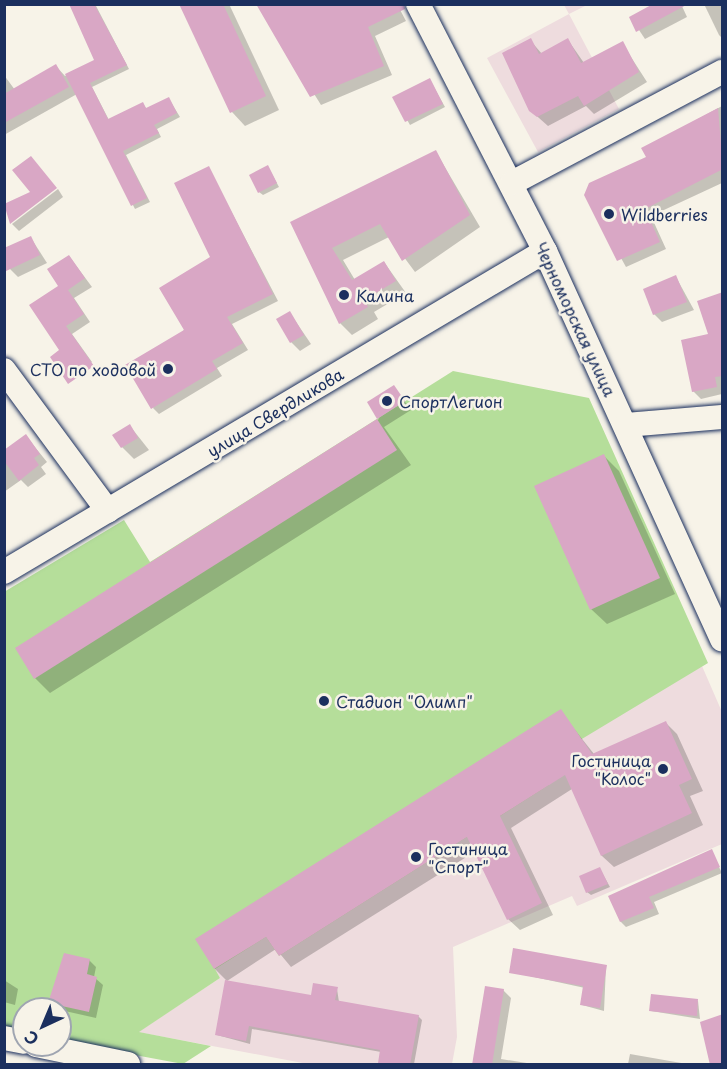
<!DOCTYPE html>
<meta charset="utf-8">
<style>
body{margin:0}
#map{position:relative;width:727px;height:1069px;overflow:hidden;background:#f7f3e8;font-family:"Playpen Sans",sans-serif}
div>[style]{position:absolute}
.built>*{inset:0;background:#eedcde}
.green>*{inset:0;background:#b5de9a}
.shadow>*{inset:0;background:#0003}
.building>*{inset:0;background:#d9a7c5}
.roads{filter:drop-shadow(0 0 2px #1b2f5e) drop-shadow(0 0 2px #1b2f5e)}
.minor>*{height:24px;margin:-12px;padding:0 12px;transform-origin:12px;border-radius:12px;background:#f7f3e8}
.dots>*{width:16px;height:16px;translate:-50% -50%;box-sizing:border-box;border:3px solid #f7f3e8;border-radius:50%}
span{translate:-50% -50%;white-space:nowrap;text-align:center;line-height:1.15;-webkit-text-stroke:5px #f7f3e8;paint-order:stroke}
.poi-label{font-size:16px;color:#1b2f5e}
.left{translate:0 -50%;text-align:left}
.right{translate:-100% -50%;text-align:right}
.street-label{font-size:16px;color:#1b2f5e}
.frame{position:absolute;inset:0;border:6px solid #1b2f5e;pointer-events:none}
.north{position:absolute;left:12px;top:997px;width:60px;height:60px;box-sizing:border-box;background:#f7f3e8;border:2px solid #9fa5b1;border-radius:50%;rotate:224deg;font-size:16px;font-weight:700;line-height:24px;text-align:center;color:#1b2f5e}
.north::after{content:'';display:block;margin:auto;width:21px;height:27px;background:#1b2f5e;clip-path:polygon(50% 0,100% 100%,50% 72%,0 100%)}
</style>
<div id="map">
<div class="built">
<div style="clip-path:polygon(564px 5px,587px 5px,569px 14px,619px 109px,538px 152px,487px 58px,569px 14px)"></div>
<div style="clip-path:polygon(702px 666px,722px 712px,722px 844px,577px 906px,572px 896px,453px 947px,457px 1037px,452px 1064px,308px 1064px,138px 1032px,220px 978px,214px 969px,266px 937px,279px 956px,549px 785px,580px 739px)"></div>
</div>
<div class="green">
<div style="clip-path:polygon(453px 371px,589px 398px,708px 663px,537px 766px,549px 785px,279px 956px,266px 937px,215px 969px,220px 978px,139px 1032px,211px 1046px,183px 1064px,60px 1041px,60px 1009px,24px 1009px,24px 1033px,5px 1029px,4px 592px,124px 520px,150px 562px)"></div>
</div>
<div class="shadow">
<div style="clip-path:polygon(77px 4px,95px 4px,129px 69px,92px 87px,109px 120px,142px 104px,147px 109px,169px 99px,180px 117px,157px 129px,161px 137px,126px 155px,150px 202px,135px 209px,77px 94px,4px 135px,4px 75px,15px 90px,56px 66px,65px 76px,96px 61px)"></div>
<div style="clip-path:polygon(180px 4px,229px 4px,279px 110px,245px 126px,232px 112px)"></div>
<div style="clip-path:polygon(258px 4px,397px 4px,406px 21px,375px 36px,392px 75px,321px 105px)"></div>
<div style="clip-path:polygon(681px 4px,687px 17px,645px 39px,631px 18px)"></div>
<div style="clip-path:polygon(704px 4px,722px 4px,722px 38px,719px 35px)"></div>
<div style="clip-path:polygon(530px 40px,542px 54px,568px 40px,584px 63px,622px 43px,647px 82px,594px 114px,586px 106px,548px 126px,530px 110px)"></div>
<div style="clip-path:polygon(430px 80px,445px 107px,410px 125px,394px 97px)"></div>
<div style="clip-path:polygon(722px 106px,722px 183px,651px 216px,666px 249px,626px 267px,586px 195px,649px 158px,643px 149px)"></div>
<div style="clip-path:polygon(436px 152px,480px 227px,415px 272px,389px 237px,343px 260px,355px 280px,384px 262px,406px 293px,374px 312px,378px 319px,352px 335px,340px 323px,292px 223px)"></div>
<div style="clip-path:polygon(208px 167px,278px 301px,232px 324px,248px 350px,217px 368px,222px 376px,159px 414px,153px 408px,212px 258px)"></div>
<div style="clip-path:polygon(268px 167px,279px 187px,263px 195px,259px 192px)"></div>
<div style="clip-path:polygon(58px 189px,63px 197px,19px 231px,12px 224px)"></div>
<div style="clip-path:polygon(31px 238px,47px 263px,18px 277px,10px 269px)"></div>
<div style="clip-path:polygon(69px 256px,92px 287px,74px 298px,90px 322px,72px 334px,92px 362px,69px 378px,61px 351px,60px 286px)"></div>
<div style="clip-path:polygon(676px 277px,694px 310px,662px 322px,654px 314px)"></div>
<div style="clip-path:polygon(722px 294px,722px 394px,701px 399px,693px 391px)"></div>
<div style="clip-path:polygon(290px 313px,311px 344px,300px 351px,291px 342px)"></div>
<div style="clip-path:polygon(394px 387px,411px 410px,384px 427px,411px 465px,50px 693px,35px 678px,17px 648px,379px 419px,369px 403px)"></div>
<div style="clip-path:polygon(130px 426px,149px 450px,134px 459px,122px 447px)"></div>
<div style="clip-path:polygon(26px 436px,47px 462px,41px 467px,46px 474px,28px 487px,21px 480px,4px 492px,4px 451px)"></div>
<div style="clip-path:polygon(604px 456px,619px 471px,675px 594px,607px 624px,591px 609px)"></div>
<div style="clip-path:polygon(560px 711px,594px 754px,666px 723px,677px 734px,703px 791px,690px 796px,703px 825px,614px 867px,602px 856px,572px 789px,511px 828px,553px 915px,520px 930px,508px 919px,476px 851px,291px 967px,276px 949px,227px 981px,215px 969px,197px 940px)"></div>
<div style="clip-path:polygon(711px 851px,722px 873px,654px 902px,659px 914px,626px 927px,621px 922px,610px 896px)"></div>
<div style="clip-path:polygon(600px 869px,610px 887px,591px 895px,587px 892px)"></div>
<div style="clip-path:polygon(89px 960px,96px 967px,94px 977px,103px 985px,96px 1018px,56px 1009px,49px 1003px)"></div>
<div style="clip-path:polygon(606px 967px,604px 1011px,582px 1005px,585px 988px,511px 972px)"></div>
<div style="clip-path:polygon(4px 980px,18px 989px,15px 1005px,4px 1002px)"></div>
<div style="clip-path:polygon(337px 989px,339px 1002px,418px 1016px,422px 1020px,414px 1064px,382px 1064px,381px 1052px,252px 1029px,250px 1044px,217px 1035px)"></div>
<div style="clip-path:polygon(503px 990px,511px 998px,501px 1059px,533px 1064px,474px 1064px)"></div>
<div style="clip-path:polygon(698px 1001px,700px 1019px,651px 1011px)"></div>
<div style="clip-path:polygon(630px 1054px,687px 1064px,628px 1064px)"></div>
</div>
<div class="building">
<div style="clip-path:polygon(69px 4px,94px 4px,127px 65px,90px 83px,108px 119px,143px 102px,146px 108px,169px 97px,177px 113px,154px 125px,159px 133px,123px 151px,147px 198px,131px 206px,65px 74px,94px 60px)"></div>
<div style="clip-path:polygon(179px 4px,223px 4px,266px 96px,230px 113px)"></div>
<div style="clip-path:polygon(256px 4px,404px 4px,405px 9px,368px 27px,384px 66px,310px 97px)"></div>
<div style="clip-path:polygon(653px 4px,688px 4px,636px 32px,629px 17px)"></div>
<div style="clip-path:polygon(531px 38px,539px 54px,568px 38px,581px 63px,623px 41px,639px 72px,584px 106px,578px 96px,537px 117px,529px 111px,502px 53px)"></div>
<div style="clip-path:polygon(56px 64px,69px 87px,4px 123px,4px 94px)"></div>
<div style="clip-path:polygon(430px 78px,443px 104px,405px 122px,392px 97px)"></div>
<div style="clip-path:polygon(718px 108px,723px 169px,645px 209px,660px 242px,617px 261px,584px 195px,589px 183px,646px 157px,641px 148px)"></div>
<div style="clip-path:polygon(436px 150px,470px 215px,402px 261px,380px 224px,332px 248px,352px 280px,384px 261px,396px 281px,364px 300px,368px 307px,339px 324px,290px 222px)"></div>
<div style="clip-path:polygon(31px 156px,57px 188px,10px 224px,4px 204px,30px 192px,12px 170px)"></div>
<div style="clip-path:polygon(268px 165px,277px 183px,258px 193px,249px 175px)"></div>
<div style="clip-path:polygon(209px 166px,273px 294px,227px 317px,243px 343px,212px 361px,217px 369px,151px 409px,125px 365px,184px 330px,159px 288px,210px 257px,174px 183px)"></div>
<div style="clip-path:polygon(31px 236px,40px 255px,4px 272px,4px 248px)"></div>
<div style="clip-path:polygon(69px 255px,85px 278px,68px 290px,84px 314px,66px 326px,94px 366px,68px 384px,50px 357px,59px 350px,29px 305px,58px 286px,47px 269px)"></div>
<div style="clip-path:polygon(676px 275px,687px 302px,653px 315px,643px 289px)"></div>
<div style="clip-path:polygon(723px 292px,723px 376px,715px 377px,717px 387px,692px 392px,681px 340px,708px 334px,697px 301px)"></div>
<div style="clip-path:polygon(290px 311px,304px 335px,290px 343px,276px 319px)"></div>
<div style="clip-path:polygon(394px 385px,405px 401px,377px 419px,367px 402px)"></div>
<div style="clip-path:polygon(377px 419px,397px 450px,34px 679px,15px 648px)"></div>
<div style="clip-path:polygon(130px 424px,138px 438px,121px 448px,112px 435px)"></div>
<div style="clip-path:polygon(26px 434px,40px 454px,34px 458px,39px 465px,19px 481px,4px 461px,4px 450px)"></div>
<div style="clip-path:polygon(604px 454px,660px 578px,590px 610px,534px 486px)"></div>
<div style="clip-path:polygon(561px 709px,592px 754px,666px 721px,692px 779px,679px 785px,692px 813px,601px 856px,565px 775px,500px 816px,542px 903px,507px 920px,467px 837px,279px 956px,266px 937px,214px 969px,195px 939px)"></div>
<div style="clip-path:polygon(712px 849px,720px 867px,649px 897px,654px 908px,620px 922px,608px 896px)"></div>
<div style="clip-path:polygon(600px 867px,608px 884px,586px 893px,579px 876px)"></div>
<div style="clip-path:polygon(513px 948px,607px 965px,600px 1008px,580px 1005px,583px 986px,509px 973px)"></div>
<div style="clip-path:polygon(64px 953px,90px 959px,87px 974px,97px 977px,89px 1012px,48px 1003px)"></div>
<div style="clip-path:polygon(225px 980px,311px 995px,313px 983px,338px 987px,335px 1000px,419px 1015px,410px 1065px,378px 1063px,380px 1050px,249px 1026px,246px 1041px,215px 1035px)"></div>
<div style="clip-path:polygon(485px 986px,504px 989px,492px 1065px,472px 1065px)"></div>
<div style="clip-path:polygon(651px 994px,698px 999px,697px 1016px,649px 1011px)"></div>
<div style="clip-path:polygon(723px 1014px,723px 1065px,710px 1065px,700px 1022px)"></div>
</div>
<div class="roads">
<div class="minor">
<div style="left:418px;top:4px;width:278px;rotate:62.8deg"></div>
<div style="left:545px;top:251px;width:427px;rotate:65.5deg"></div>
<div style="left:512px;top:183px;width:238px;rotate:-27.9deg"></div>
<div style="left:4px;top:370px;width:175px;rotate:53.6deg"></div>
<div style="left:626px;top:425px;width:96px;rotate:-4.8deg"></div>
<div style="left:4px;top:572px;width:629px;rotate:-30.68deg"></div>
<div style="left:4px;top:1038px;width:20px;rotate:11deg"></div>
<div style="left:36px;top:1045px;width:94px;rotate:11.7deg"></div>
</div>
</div>
<div class="dots">
<div style="left:609px;top:214px;background:#1b2f5e"></div>
<div style="left:344px;top:295px;background:#1b2f5e"></div>
<div style="left:168px;top:369px;background:#1b2f5e"></div>
<div style="left:387px;top:401px;background:#1b2f5e"></div>
<div style="left:324px;top:701px;background:#1b2f5e"></div>
<div style="left:663px;top:769px;background:#1b2f5e"></div>
<div style="left:416px;top:857px;background:#1b2f5e"></div>
</div>
<div class="poi-label">
<span class="left" style="left:621px;top:214px">Wildberries</span>
<span class="left" style="left:356px;top:295px">Калина</span>
<span class="right" style="left:156px;top:369px">СТО по ходовой</span>
<span class="left" style="left:399px;top:401px">СпортЛегион</span>
<span class="left" style="left:336px;top:701px">Стадион "Олимп"</span>
<span class="right" style="left:651px;top:769px">Гостиница<br>"Колос"</span>
<span class="left" style="left:428px;top:857px">Гостиница<br>"Спорт"</span>
</div>
<div class="street-label">
<span style="left:576px;top:319px;rotate:65deg">Черноморская улица</span>
<span style="left:275px;top:412px;rotate:-31deg">улица Свердликова</span>
</div>
<div class="frame"></div>
<div class="north">С</div>
</div>
